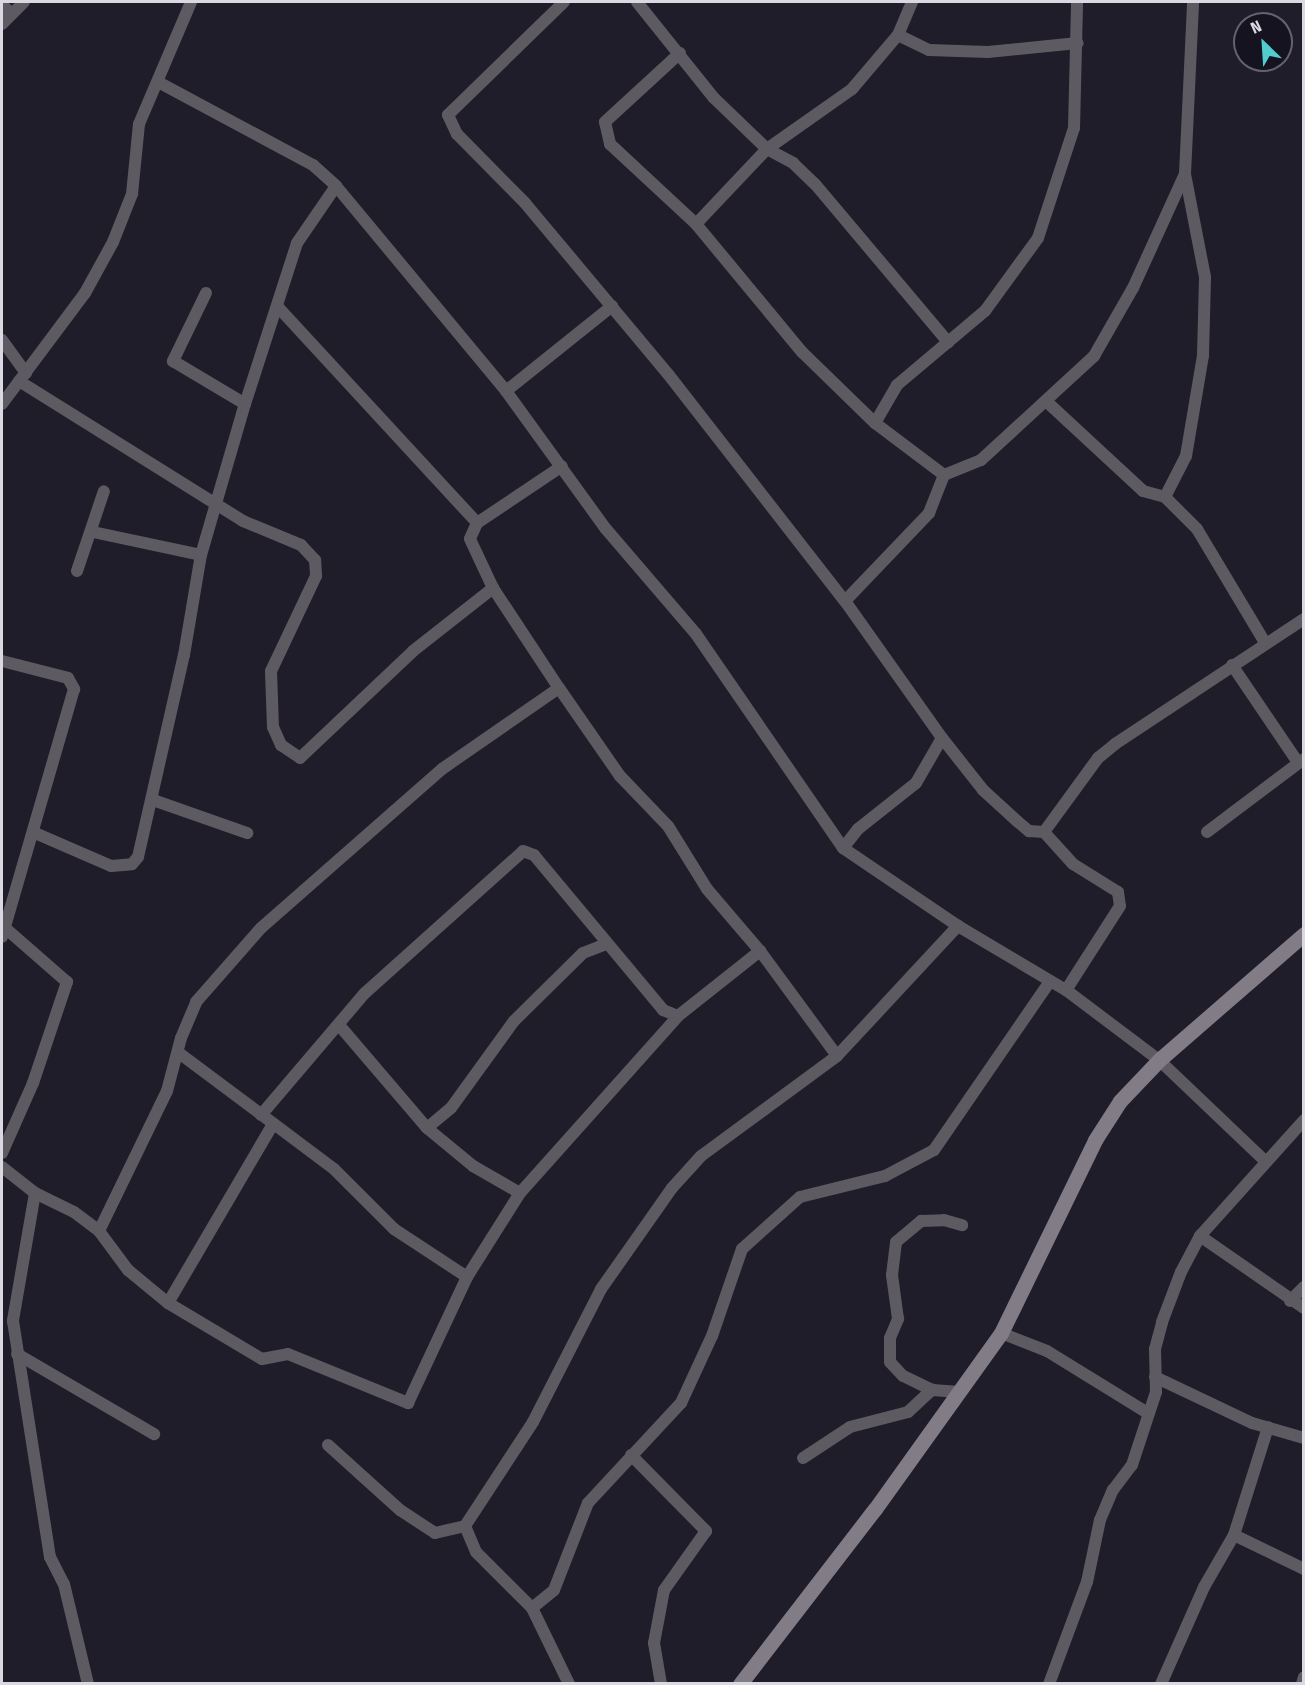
<!DOCTYPE html>
<style>
body{margin:0}
#map{position:relative;width:1305px;height:1685px;overflow:hidden;background:#1f1d2a;font-family:"Fira Sans Condensed",sans-serif}
div>[style]{position:absolute}
.minor>*{height:12px;margin:-6px;padding:0 6px;transform-origin:6px;border-radius:6px;background:#5e5a61}
.secondary>*{height:15px;margin:-7.5px;padding:0 7.5px;transform-origin:7.5px;border-radius:7.5px;background:#827c87}
span{translate:-50% -50%;white-space:nowrap;text-align:center;line-height:1.15;-webkit-text-stroke:6px #161321;paint-order:stroke}
.frame{position:absolute;inset:0;border:3px solid #dad9e2;pointer-events:none}
.north{position:absolute;left:1233px;top:12px;width:60px;height:60px;box-sizing:border-box;background:#161321;border:2px solid #64626e;border-radius:50%;rotate:335deg;font-size:16px;font-weight:700;line-height:24px;text-align:center;color:#dad9e2}
.north::after{content:'';display:block;margin:auto;width:21px;height:27px;background:#52cdcf;clip-path:polygon(50% 0,100% 100%,50% 72%,0 100%)}
</style>
<div id="map">
<div class="minor">
<div style="left:564px;top:2px;width:162px;rotate:135.8deg"></div>
<div style="left:448px;top:115px;width:21px;rotate:65deg"></div>
<div style="left:457px;top:134px;width:97px;rotate:45.4deg"></div>
<div style="left:525px;top:203px;width:223px;rotate:50.1deg"></div>
<div style="left:668px;top:374px;width:288px;rotate:52.1deg"></div>
<div style="left:845px;top:601px;width:168px;rotate:54.7deg"></div>
<div style="left:942px;top:738px;width:52px;rotate:120deg"></div>
<div style="left:916px;top:783px;width:74px;rotate:141.6deg"></div>
<div style="left:858px;top:829px;width:24px;rotate:128deg"></div>
<div style="left:637px;top:2px;width:123px;rotate:51.3deg"></div>
<div style="left:714px;top:98px;width:74px;rotate:43.9deg"></div>
<div style="left:767px;top:149px;width:30px;rotate:28deg"></div>
<div style="left:793px;top:163px;width:30px;rotate:44deg"></div>
<div style="left:815px;top:184px;width:207px;rotate:49.9deg"></div>
<div style="left:2px;top:5px;width:12px;rotate:42deg"></div>
<div style="left:2px;top:24px;width:31px;rotate:-45deg"></div>
<div style="left:898px;top:35px;width:34px;rotate:26deg"></div>
<div style="left:929px;top:50px;width:59px;rotate:1.9deg"></div>
<div style="left:988px;top:52px;width:90px;rotate:-5.7deg"></div>
<div style="left:680px;top:53px;width:102px;rotate:137.4deg"></div>
<div style="left:605px;top:122px;width:23px;rotate:77deg"></div>
<div style="left:610px;top:144px;width:117px;rotate:42.9deg"></div>
<div style="left:696px;top:224px;width:166px;rotate:50.4deg"></div>
<div style="left:802px;top:352px;width:102px;rotate:44.2deg"></div>
<div style="left:875px;top:423px;width:86px;rotate:37deg"></div>
<div style="left:160px;top:83px;width:174px;rotate:28.2deg"></div>
<div style="left:313px;top:165px;width:31px;rotate:42deg"></div>
<div style="left:336px;top:186px;width:266px;rotate:50.3deg"></div>
<div style="left:506px;top:391px;width:170px;rotate:54.1deg"></div>
<div style="left:606px;top:529px;width:138px;rotate:49.4deg"></div>
<div style="left:696px;top:634px;width:260px;rotate:55.5deg"></div>
<div style="left:843px;top:848px;width:139px;rotate:34.1deg"></div>
<div style="left:958px;top:926px;width:126px;rotate:30.7deg"></div>
<div style="left:1066px;top:990px;width:116px;rotate:37deg"></div>
<div style="left:1159px;top:1060px;width:145px;rotate:43.6deg"></div>
<div style="left:696px;top:224px;width:103px;rotate:-46.6deg"></div>
<div style="left:767px;top:149px;width:104px;rotate:-35.2deg"></div>
<div style="left:852px;top:89px;width:71px;rotate:-49.6deg"></div>
<div style="left:898px;top:35px;width:36px;rotate:-67deg"></div>
<div style="left:206px;top:293px;width:76px;rotate:115.9deg"></div>
<div style="left:173px;top:361px;width:84px;rotate:30.8deg"></div>
<div style="left:277px;top:306px;width:295px;rotate:47.3deg"></div>
<div style="left:477px;top:523px;width:102px;rotate:-33.8deg"></div>
<div style="left:2px;top:340px;width:41px;rotate:54deg"></div>
<div style="left:19px;top:381px;width:264px;rotate:32deg"></div>
<div style="left:243px;top:521px;width:63px;rotate:22.5deg"></div>
<div style="left:301px;top:545px;width:21px;rotate:47deg"></div>
<div style="left:315px;top:560px;width:16px;rotate:86deg"></div>
<div style="left:316px;top:576px;width:105px;rotate:115.3deg"></div>
<div style="left:271px;top:671px;width:56px;rotate:88deg"></div>
<div style="left:273px;top:727px;width:20px;rotate:66deg"></div>
<div style="left:281px;top:745px;width:23px;rotate:34deg"></div>
<div style="left:300px;top:758px;width:156px;rotate:-43.4deg"></div>
<div style="left:413px;top:651px;width:102px;rotate:-38.2deg"></div>
<div style="left:506px;top:391px;width:136px;rotate:-38.7deg"></div>
<div style="left:1047px;top:402px;width:131px;rotate:42.8deg"></div>
<div style="left:1143px;top:491px;width:23px;rotate:15deg"></div>
<div style="left:1165px;top:497px;width:45px;rotate:45deg"></div>
<div style="left:1197px;top:529px;width:131px;rotate:59.1deg"></div>
<div style="left:2px;top:404px;width:139px;rotate:-53.2deg"></div>
<div style="left:85px;top:293px;width:58px;rotate:-61.2deg"></div>
<div style="left:113px;top:242px;width:52px;rotate:-68.4deg"></div>
<div style="left:132px;top:194px;width:70px;rotate:-84.3deg"></div>
<div style="left:139px;top:124px;width:133px;rotate:-66.9deg"></div>
<div style="left:875px;top:423px;width:44px;rotate:-59.9deg"></div>
<div style="left:897px;top:385px;width:115px;rotate:-40.1deg"></div>
<div style="left:985px;top:311px;width:90px;rotate:-54deg"></div>
<div style="left:1038px;top:238px;width:116px;rotate:-71.9deg"></div>
<div style="left:1074px;top:128px;width:126px;rotate:-88.6deg"></div>
<div style="left:1165px;top:497px;width:46px;rotate:-62.9deg"></div>
<div style="left:1186px;top:456px;width:102px;rotate:-80.4deg"></div>
<div style="left:1203px;top:355px;width:78px;rotate:-88.5deg"></div>
<div style="left:1205px;top:277px;width:105px;rotate:-101deg"></div>
<div style="left:477px;top:523px;width:17px;rotate:114deg"></div>
<div style="left:470px;top:539px;width:54px;rotate:64.9deg"></div>
<div style="left:493px;top:588px;width:120px;rotate:56.6deg"></div>
<div style="left:559px;top:688px;width:107px;rotate:55.3deg"></div>
<div style="left:620px;top:776px;width:69px;rotate:46.2deg"></div>
<div style="left:668px;top:826px;width:74px;rotate:58.2deg"></div>
<div style="left:707px;top:889px;width:82px;rotate:49.5deg"></div>
<div style="left:760px;top:951px;width:130px;rotate:53.7deg"></div>
<div style="left:93px;top:532px;width:110px;rotate:12deg"></div>
<div style="left:77px;top:571px;width:84px;rotate:-71.4deg"></div>
<div style="left:845px;top:601px;width:122px;rotate:-46.3deg"></div>
<div style="left:929px;top:513px;width:41px;rotate:-68.5deg"></div>
<div style="left:944px;top:475px;width:40px;rotate:-22deg"></div>
<div style="left:981px;top:460px;width:154px;rotate:-42.6deg"></div>
<div style="left:1094px;top:356px;width:78px;rotate:-60.2deg"></div>
<div style="left:1133px;top:288px;width:125px;rotate:-65.5deg"></div>
<div style="left:1185px;top:174px;width:172px;rotate:-87.3deg"></div>
<div style="left:2px;top:661px;width:68px;rotate:14.4deg"></div>
<div style="left:68px;top:678px;width:13px;rotate:61deg"></div>
<div style="left:74px;top:689px;width:258px;rotate:106.2deg"></div>
<div style="left:1232px;top:665px;width:116px;rotate:55.9deg"></div>
<div style="left:942px;top:738px;width:66px;rotate:51.7deg"></div>
<div style="left:983px;top:790px;width:46px;rotate:42.4deg"></div>
<div style="left:1017px;top:821px;width:16px;rotate:40deg"></div>
<div style="left:1029px;top:831px;width:15px;rotate:4deg"></div>
<div style="left:1044px;top:832px;width:43px;rotate:47.8deg"></div>
<div style="left:1073px;top:864px;width:53px;rotate:31.9deg"></div>
<div style="left:1118px;top:892px;width:14px;rotate:82deg"></div>
<div style="left:1120px;top:906px;width:100px;rotate:122.7deg"></div>
<div style="left:153px;top:800px;width:100px;rotate:19.3deg"></div>
<div style="left:1044px;top:832px;width:92px;rotate:-53.9deg"></div>
<div style="left:1098px;top:758px;width:22px;rotate:-39deg"></div>
<div style="left:1115px;top:744px;width:227px;rotate:-33.5deg"></div>
<div style="left:1207px;top:832px;width:121px;rotate:-37deg"></div>
<div style="left:35px;top:833px;width:83px;rotate:23.5deg"></div>
<div style="left:111px;top:866px;width:21px;rotate:-5deg"></div>
<div style="left:132px;top:864px;width:9px;rotate:-49deg"></div>
<div style="left:138px;top:857px;width:207px;rotate:-77.2deg"></div>
<div style="left:184px;top:655px;width:101px;rotate:-80.4deg"></div>
<div style="left:201px;top:555px;width:157px;rotate:-73.8deg"></div>
<div style="left:245px;top:404px;width:169px;rotate:-72.1deg"></div>
<div style="left:297px;top:243px;width:69px;rotate:-55.6deg"></div>
<div style="left:339px;top:1025px;width:135px;rotate:49.5deg"></div>
<div style="left:427px;top:1128px;width:60px;rotate:39.6deg"></div>
<div style="left:473px;top:1166px;width:54px;rotate:29.9deg"></div>
<div style="left:179px;top:1053px;width:194px;rotate:36.8deg"></div>
<div style="left:334px;top:1169px;width:85px;rotate:45deg"></div>
<div style="left:394px;top:1229px;width:87px;rotate:33.3deg"></div>
<div style="left:261px;top:1115px;width:160px;rotate:-49.6deg"></div>
<div style="left:365px;top:993px;width:212px;rotate:-41.9deg"></div>
<div style="left:523px;top:851px;width:12px;rotate:20deg"></div>
<div style="left:534px;top:855px;width:202px;rotate:50.2deg"></div>
<div style="left:663px;top:1010px;width:16px;rotate:22deg"></div>
<div style="left:427px;top:1128px;width:31px;rotate:-40deg"></div>
<div style="left:451px;top:1108px;width:107px;rotate:-54.1deg"></div>
<div style="left:514px;top:1021px;width:97px;rotate:-44.6deg"></div>
<div style="left:583px;top:953px;width:26px;rotate:-21deg"></div>
<div style="left:2px;top:1153px;width:77px;rotate:-66.1deg"></div>
<div style="left:33px;top:1083px;width:107px;rotate:-71.4deg"></div>
<div style="left:67px;top:982px;width:82px;rotate:-138.9deg"></div>
<div style="left:2px;top:1167px;width:42px;rotate:38.2deg"></div>
<div style="left:35px;top:1193px;width:43px;rotate:26deg"></div>
<div style="left:74px;top:1212px;width:31px;rotate:37deg"></div>
<div style="left:99px;top:1231px;width:49px;rotate:53.4deg"></div>
<div style="left:128px;top:1270px;width:52px;rotate:39.5deg"></div>
<div style="left:168px;top:1303px;width:109px;rotate:30.8deg"></div>
<div style="left:262px;top:1359px;width:26px;rotate:-11deg"></div>
<div style="left:288px;top:1354px;width:130px;rotate:22.2deg"></div>
<div style="left:408px;top:1403px;width:139px;rotate:-64.9deg"></div>
<div style="left:467px;top:1277px;width:99px;rotate:-57.8deg"></div>
<div style="left:520px;top:1193px;width:237px;rotate:-48.2deg"></div>
<div style="left:678px;top:1016px;width:105px;rotate:-38.4deg"></div>
<div style="left:35px;top:1193px;width:130px;rotate:99.8deg"></div>
<div style="left:13px;top:1321px;width:239px;rotate:81.1deg"></div>
<div style="left:50px;top:1557px;width:30px;rotate:63deg"></div>
<div style="left:64px;top:1584px;width:103px;rotate:76.5deg"></div>
<div style="left:99px;top:1231px;width:156px;rotate:-64.1deg"></div>
<div style="left:167px;top:1091px;width:55px;rotate:-75.2deg"></div>
<div style="left:181px;top:1038px;width:39px;rotate:-67deg"></div>
<div style="left:196px;top:1002px;width:98px;rotate:-48.7deg"></div>
<div style="left:261px;top:928px;width:241px;rotate:-41.3deg"></div>
<div style="left:442px;top:769px;width:142px;rotate:-34.7deg"></div>
<div style="left:1200px;top:1236px;width:126px;rotate:34.7deg"></div>
<div style="left:1290px;top:1301px;width:20px;rotate:-45deg"></div>
<div style="left:168px;top:1303px;width:208px;rotate:-59.6deg"></div>
<div style="left:1001px;top:1333px;width:49px;rotate:21.4deg"></div>
<div style="left:1047px;top:1351px;width:116px;rotate:31.6deg"></div>
<div style="left:17px;top:1354px;width:159px;rotate:30.3deg"></div>
<div style="left:1155px;top:1377px;width:107px;rotate:25.4deg"></div>
<div style="left:1252px;top:1423px;width:54px;rotate:16.1deg"></div>
<div style="left:932px;top:1390px;width:32px;rotate:-154deg"></div>
<div style="left:903px;top:1376px;width:19px;rotate:-133deg"></div>
<div style="left:890px;top:1362px;width:24px;rotate:-90deg"></div>
<div style="left:890px;top:1338px;width:21px;rotate:-67deg"></div>
<div style="left:898px;top:1319px;width:44px;rotate:-97.8deg"></div>
<div style="left:892px;top:1275px;width:33px;rotate:-83deg"></div>
<div style="left:896px;top:1242px;width:33px;rotate:-40deg"></div>
<div style="left:921px;top:1221px;width:23px;rotate:-2deg"></div>
<div style="left:944px;top:1220px;width:19px;rotate:16deg"></div>
<div style="left:328px;top:1445px;width:97px;rotate:42.1deg"></div>
<div style="left:400px;top:1510px;width:42px;rotate:33.3deg"></div>
<div style="left:435px;top:1533px;width:31px;rotate:-13deg"></div>
<div style="left:465px;top:1526px;width:28px;rotate:67deg"></div>
<div style="left:476px;top:1552px;width:79px;rotate:45deg"></div>
<div style="left:532px;top:1608px;width:85px;rotate:64deg"></div>
<div style="left:631px;top:1455px;width:107px;rotate:45.4deg"></div>
<div style="left:706px;top:1531px;width:72px;rotate:125.4deg"></div>
<div style="left:664px;top:1590px;width:54px;rotate:100.7deg"></div>
<div style="left:654px;top:1643px;width:42px;rotate:80.3deg"></div>
<div style="left:803px;top:1458px;width:56px;rotate:-33.4deg"></div>
<div style="left:850px;top:1427px;width:60px;rotate:-14.5deg"></div>
<div style="left:908px;top:1412px;width:33px;rotate:-43deg"></div>
<div style="left:932px;top:1390px;width:28px;rotate:4deg"></div>
<div style="left:465px;top:1526px;width:124px;rotate:-56.8deg"></div>
<div style="left:533px;top:1422px;width:149px;rotate:-62.9deg"></div>
<div style="left:601px;top:1289px;width:123px;rotate:-54.9deg"></div>
<div style="left:672px;top:1188px;width:43px;rotate:-47.8deg"></div>
<div style="left:701px;top:1156px;width:169px;rotate:-36.3deg"></div>
<div style="left:837px;top:1056px;width:178px;rotate:-47.1deg"></div>
<div style="left:1234px;top:1535px;width:78px;rotate:25.9deg"></div>
<div style="left:532px;top:1608px;width:28px;rotate:-39deg"></div>
<div style="left:554px;top:1590px;width:93px;rotate:-68.7deg"></div>
<div style="left:588px;top:1503px;width:137px;rotate:-47.1deg"></div>
<div style="left:681px;top:1403px;width:74px;rotate:-65.2deg"></div>
<div style="left:712px;top:1336px;width:92px;rotate:-71deg"></div>
<div style="left:742px;top:1249px;width:78px;rotate:-41.9deg"></div>
<div style="left:800px;top:1197px;width:88px;rotate:-13.9deg"></div>
<div style="left:885px;top:1176px;width:55px;rotate:-28deg"></div>
<div style="left:934px;top:1150px;width:205px;rotate:-55.5deg"></div>
<div style="left:1049px;top:1684px;width:109px;rotate:-69.6deg"></div>
<div style="left:1087px;top:1582px;width:63px;rotate:-78.2deg"></div>
<div style="left:1100px;top:1520px;width:33px;rotate:-67deg"></div>
<div style="left:1113px;top:1490px;width:31px;rotate:-53deg"></div>
<div style="left:1132px;top:1465px;width:77px;rotate:-71.8deg"></div>
<div style="left:1156px;top:1392px;width:43px;rotate:-91.3deg"></div>
<div style="left:1155px;top:1349px;width:28px;rotate:-75deg"></div>
<div style="left:1162px;top:1322px;width:53px;rotate:-69.2deg"></div>
<div style="left:1181px;top:1272px;width:41px;rotate:-62.2deg"></div>
<div style="left:1200px;top:1236px;width:156px;rotate:-48.1deg"></div>
<div style="left:1161px;top:1684px;width:106px;rotate:-66.1deg"></div>
<div style="left:1204px;top:1587px;width:60px;rotate:-60deg"></div>
<div style="left:1234px;top:1535px;width:113px;rotate:-72.5deg"></div>
<div style="left:1302px;top:1684px;width:7px;rotate:-74deg"></div>
</div>
<div class="secondary">
<div style="left:740px;top:1684px;width:221px;rotate:-52.4deg"></div>
<div style="left:875px;top:1509px;width:216px;rotate:-54.4deg"></div>
<div style="left:1001px;top:1333px;width:215px;rotate:-64deg"></div>
<div style="left:1095px;top:1140px;width:46px;rotate:-57.3deg"></div>
<div style="left:1120px;top:1101px;width:57px;rotate:-46.4deg"></div>
<div style="left:1159px;top:1060px;width:192px;rotate:-41deg"></div>
</div>
<div class="frame"></div>
<div class="north">N</div>
</div>
